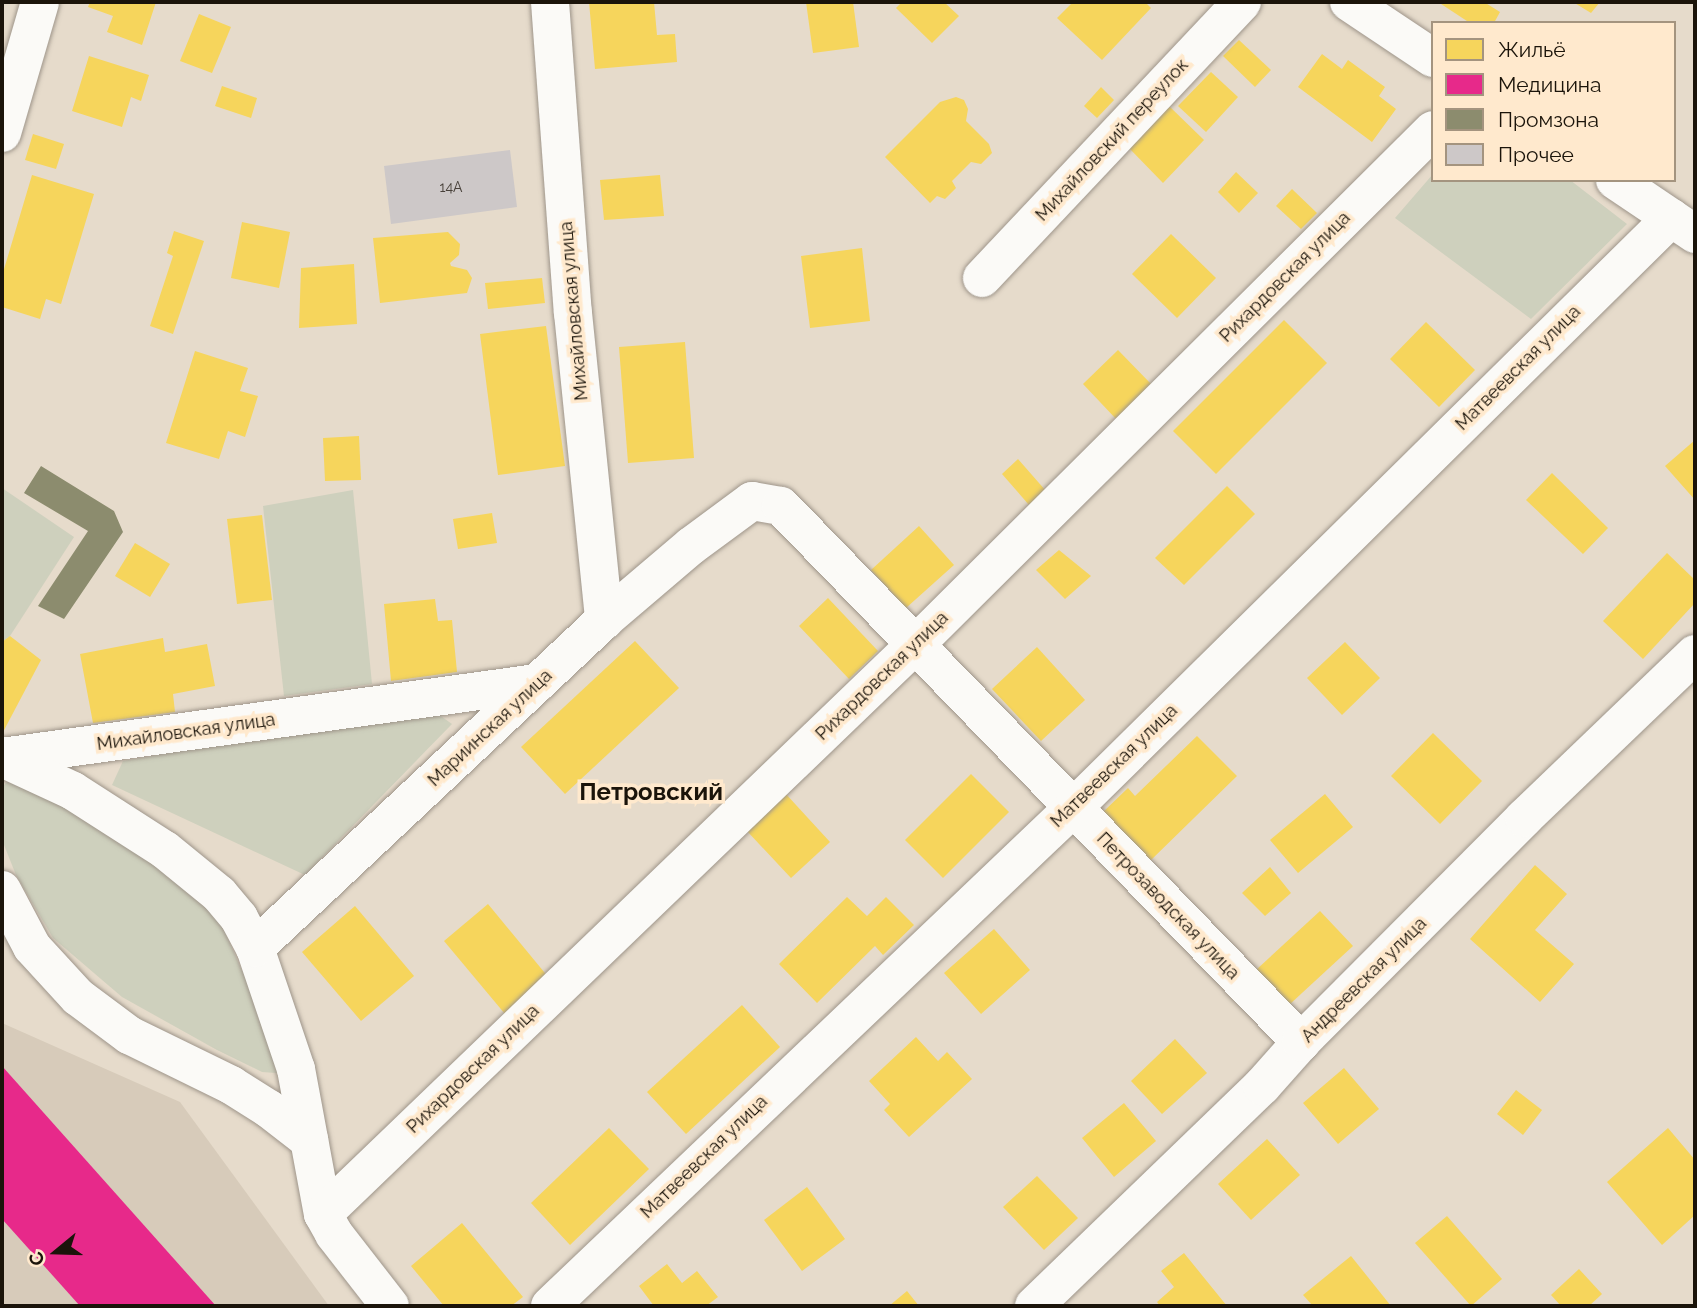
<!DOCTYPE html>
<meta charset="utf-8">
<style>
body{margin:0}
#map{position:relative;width:1697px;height:1308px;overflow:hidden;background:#e6dbcb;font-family:Raleway,sans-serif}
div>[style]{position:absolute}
.medical>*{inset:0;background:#d7cbba}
.green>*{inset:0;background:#ced0bd}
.homes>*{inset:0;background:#f6d55c}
.health>*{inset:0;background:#e7298a}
.industry>*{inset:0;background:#8c8c6e}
.building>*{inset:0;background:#cdc8c8}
.roads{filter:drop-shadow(0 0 2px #9e958a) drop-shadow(0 0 2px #9e958a)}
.street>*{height:38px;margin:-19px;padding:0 19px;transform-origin:19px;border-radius:19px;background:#fbfaf7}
span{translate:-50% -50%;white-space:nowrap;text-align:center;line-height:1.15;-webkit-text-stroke:7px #ffe9cd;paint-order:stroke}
.number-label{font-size:14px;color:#48413a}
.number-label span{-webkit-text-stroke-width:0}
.street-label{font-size:18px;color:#1b140a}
.district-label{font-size:24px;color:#1b140a;font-weight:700}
.frame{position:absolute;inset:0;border:4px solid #1b140a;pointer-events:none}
.legend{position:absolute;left:1431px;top:21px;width:245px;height:161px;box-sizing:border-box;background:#ffe9cd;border:2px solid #a4947f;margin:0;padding:9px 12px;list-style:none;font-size:21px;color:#1b140a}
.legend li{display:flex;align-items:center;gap:14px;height:35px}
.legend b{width:35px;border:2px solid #a4947f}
.north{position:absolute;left:21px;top:1217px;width:70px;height:70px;-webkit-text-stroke:5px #ffe9cd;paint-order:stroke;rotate:251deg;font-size:19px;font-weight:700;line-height:28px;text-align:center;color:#1b140a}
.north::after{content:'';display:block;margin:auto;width:24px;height:32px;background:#1b140a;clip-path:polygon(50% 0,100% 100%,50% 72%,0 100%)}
</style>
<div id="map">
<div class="medical">
<div style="clip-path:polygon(2px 1023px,180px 1102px,329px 1306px,2px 1306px)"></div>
</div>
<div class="green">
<div style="clip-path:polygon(1433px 174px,1433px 180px,1570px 180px,1627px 224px,1531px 319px,1395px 218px)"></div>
<div style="clip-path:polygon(2px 488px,74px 537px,10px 636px,2px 642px)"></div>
<div style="clip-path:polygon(353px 490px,372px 684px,284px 696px,263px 506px)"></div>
<div style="clip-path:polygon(428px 707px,452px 724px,305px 875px,112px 785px,123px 761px)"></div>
<div style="clip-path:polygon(7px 782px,25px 784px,120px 829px,211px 900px,282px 1062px,276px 1073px,262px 1072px,217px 1050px,122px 997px,53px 938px,16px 875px,2px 840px,2px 787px)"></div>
</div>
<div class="homes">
<div style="clip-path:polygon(90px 2px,156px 2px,142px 45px,107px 32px,113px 16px,88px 7px)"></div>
<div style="clip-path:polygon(589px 2px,654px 2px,657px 35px,675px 34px,677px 62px,595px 69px)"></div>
<div style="clip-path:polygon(806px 2px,853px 2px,859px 47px,813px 53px)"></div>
<div style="clip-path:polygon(902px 2px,944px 2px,959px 16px,932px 43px,896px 8px)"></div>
<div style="clip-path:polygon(1073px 2px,1145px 2px,1151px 8px,1102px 60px,1057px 18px)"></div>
<div style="clip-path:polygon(1438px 2px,1484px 2px,1500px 12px,1494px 23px,1470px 23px)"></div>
<div style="clip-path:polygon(1573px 2px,1600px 2px,1591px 13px)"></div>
<div style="clip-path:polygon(199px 14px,231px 27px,212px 73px,180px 61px)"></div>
<div style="clip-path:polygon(1239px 40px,1271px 70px,1255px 87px,1223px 56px)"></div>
<div style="clip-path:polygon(1322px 54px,1342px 69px,1348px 60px,1385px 87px,1379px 96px,1396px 109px,1372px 142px,1298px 87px)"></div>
<div style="clip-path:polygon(89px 56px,149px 75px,141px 101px,131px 97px,122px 127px,72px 111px)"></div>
<div style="clip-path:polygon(1211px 72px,1238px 97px,1206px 132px,1178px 106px)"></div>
<div style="clip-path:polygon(222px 86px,257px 98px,251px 118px,215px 106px)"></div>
<div style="clip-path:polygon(1101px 87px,1114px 100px,1097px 118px,1084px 106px)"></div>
<div style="clip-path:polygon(956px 97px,964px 100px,968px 109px,966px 121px,989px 144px,992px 153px,981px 164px,971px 162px,952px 181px,956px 188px,945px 199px,937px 196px,930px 203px,885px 157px,940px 102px)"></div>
<div style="clip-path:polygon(1168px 105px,1204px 140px,1163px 183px,1129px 148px)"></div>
<div style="clip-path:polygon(33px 134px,64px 144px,56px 169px,25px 160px)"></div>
<div style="clip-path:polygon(1236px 172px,1258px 193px,1239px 213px,1218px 192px)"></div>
<div style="clip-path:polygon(32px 175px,94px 194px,61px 304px,46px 299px,40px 319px,2px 307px,2px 276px)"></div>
<div style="clip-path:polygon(660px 175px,664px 216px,604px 220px,600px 180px)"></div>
<div style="clip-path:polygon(1292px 189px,1317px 213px,1301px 229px,1276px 206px)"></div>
<div style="clip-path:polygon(242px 222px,290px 232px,279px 288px,231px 278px)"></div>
<div style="clip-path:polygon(174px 231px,204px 241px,173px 334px,150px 326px,173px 256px,167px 253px)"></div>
<div style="clip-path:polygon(448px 232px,460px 244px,459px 255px,450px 263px,451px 266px,467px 270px,472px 278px,467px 293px,380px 303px,373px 238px)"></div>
<div style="clip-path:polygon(1171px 234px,1216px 278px,1177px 318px,1132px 274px)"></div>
<div style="clip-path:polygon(862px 248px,870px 321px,810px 328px,801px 256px)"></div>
<div style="clip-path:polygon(354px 264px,357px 324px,299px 328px,301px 268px)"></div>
<div style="clip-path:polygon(542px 278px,545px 303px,488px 309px,485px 283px)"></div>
<div style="clip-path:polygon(1284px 320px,1327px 363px,1216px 474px,1173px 431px)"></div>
<div style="clip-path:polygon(1426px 322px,1475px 370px,1439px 407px,1390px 359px)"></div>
<div style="clip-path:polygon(546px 326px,565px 466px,498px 475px,480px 334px)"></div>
<div style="clip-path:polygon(685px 342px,694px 458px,628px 463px,619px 347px)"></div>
<div style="clip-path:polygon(1118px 350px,1153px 386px,1117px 420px,1083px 384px)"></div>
<div style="clip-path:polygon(195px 351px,248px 368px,240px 391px,258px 396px,245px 437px,228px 431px,219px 459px,166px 443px)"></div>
<div style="clip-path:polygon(359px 436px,361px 480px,325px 481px,323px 438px)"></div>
<div style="clip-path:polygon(1695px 440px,1695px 500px,1665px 466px)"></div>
<div style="clip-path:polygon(1018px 459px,1046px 491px,1029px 505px,1002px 474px)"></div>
<div style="clip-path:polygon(1552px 473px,1608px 528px,1583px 554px,1526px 500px)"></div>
<div style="clip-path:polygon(1227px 486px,1255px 514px,1184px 585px,1155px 558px)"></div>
<div style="clip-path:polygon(492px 513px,497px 543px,458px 549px,453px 519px)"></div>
<div style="clip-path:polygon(262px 515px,272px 600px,237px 604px,227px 519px)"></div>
<div style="clip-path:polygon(919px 526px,954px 565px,906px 608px,871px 570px)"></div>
<div style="clip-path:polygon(135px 543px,170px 564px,150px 597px,115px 576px)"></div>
<div style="clip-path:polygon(1059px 550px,1091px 576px,1065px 599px,1036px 570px)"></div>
<div style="clip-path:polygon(1667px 553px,1695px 580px,1695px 603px,1643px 659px,1603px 621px)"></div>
<div style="clip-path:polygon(828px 598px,878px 651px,849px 679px,799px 626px)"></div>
<div style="clip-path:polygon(435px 599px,438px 621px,452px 620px,457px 672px,391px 681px,384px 604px)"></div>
<div style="clip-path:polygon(10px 636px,41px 660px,2px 734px,2px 642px)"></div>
<div style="clip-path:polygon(163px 638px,165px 652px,207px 644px,215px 686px,173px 694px,175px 712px,93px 723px,80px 654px)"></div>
<div style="clip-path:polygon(635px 641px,679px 688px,565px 794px,521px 747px)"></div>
<div style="clip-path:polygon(1345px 642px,1380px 678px,1342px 715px,1307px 678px)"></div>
<div style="clip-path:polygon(1037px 647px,1085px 700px,1041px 741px,992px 689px)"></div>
<div style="clip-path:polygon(1433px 733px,1482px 781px,1440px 824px,1391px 776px)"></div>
<div style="clip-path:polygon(1197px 736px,1237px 776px,1150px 861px,1103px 812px,1128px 788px,1135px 796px)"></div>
<div style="clip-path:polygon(971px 774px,1009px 812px,943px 878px,905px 840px)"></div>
<div style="clip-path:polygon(785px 793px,830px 842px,791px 878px,746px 830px)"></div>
<div style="clip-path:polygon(1325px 794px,1353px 827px,1298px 873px,1270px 840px)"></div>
<div style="clip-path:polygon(1535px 865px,1567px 894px,1535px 930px,1574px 964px,1540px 1002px,1470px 939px)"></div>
<div style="clip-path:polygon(1270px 867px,1291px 893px,1265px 916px,1242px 893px)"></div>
<div style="clip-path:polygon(847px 897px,867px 916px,886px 897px,914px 925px,883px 955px,875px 946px,817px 1003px,779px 964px)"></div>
<div style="clip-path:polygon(488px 904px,549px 978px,505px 1014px,444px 941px)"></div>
<div style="clip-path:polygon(355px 906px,414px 976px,361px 1021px,302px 952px)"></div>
<div style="clip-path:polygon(1320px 911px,1353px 946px,1289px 1005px,1256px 970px)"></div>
<div style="clip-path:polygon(994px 929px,1030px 970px,981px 1014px,944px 973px)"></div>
<div style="clip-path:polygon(742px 1005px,780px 1047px,686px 1134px,647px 1092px)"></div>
<div style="clip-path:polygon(916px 1037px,938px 1061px,947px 1052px,972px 1079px,909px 1137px,884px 1110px,890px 1104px,869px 1081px)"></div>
<div style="clip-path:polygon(1175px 1039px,1207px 1073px,1162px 1114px,1131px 1081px)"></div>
<div style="clip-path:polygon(1344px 1068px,1379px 1109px,1338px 1144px,1303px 1103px)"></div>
<div style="clip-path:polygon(1516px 1090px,1542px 1110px,1523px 1135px,1497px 1114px)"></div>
<div style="clip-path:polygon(1124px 1103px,1156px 1141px,1114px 1177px,1082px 1138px)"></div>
<div style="clip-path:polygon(609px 1128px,649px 1169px,570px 1245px,531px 1203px)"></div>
<div style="clip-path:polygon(1668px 1128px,1695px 1160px,1695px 1215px,1662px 1245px,1607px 1182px)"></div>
<div style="clip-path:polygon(1267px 1139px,1300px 1175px,1251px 1220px,1218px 1184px)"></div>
<div style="clip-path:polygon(1037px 1176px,1078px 1218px,1044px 1250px,1003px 1207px)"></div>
<div style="clip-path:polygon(807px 1187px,845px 1239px,802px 1271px,764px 1220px)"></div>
<div style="clip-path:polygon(1447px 1216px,1502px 1279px,1471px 1306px,1415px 1243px)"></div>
<div style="clip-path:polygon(462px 1223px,523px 1297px,511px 1306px,444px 1306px,411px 1266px)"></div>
<div style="clip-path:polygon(1184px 1253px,1227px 1306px,1160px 1306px,1157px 1302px,1174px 1287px,1161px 1271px)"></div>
<div style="clip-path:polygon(1351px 1256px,1391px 1306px,1313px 1306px,1303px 1295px)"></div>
<div style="clip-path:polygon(667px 1264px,682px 1283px,697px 1271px,718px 1297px,706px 1306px,654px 1306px,639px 1286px)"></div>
<div style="clip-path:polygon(1579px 1269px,1602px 1294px,1589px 1306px,1561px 1306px,1551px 1295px)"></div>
<div style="clip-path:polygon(907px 1291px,919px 1306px,889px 1306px)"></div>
</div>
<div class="health">
<div style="clip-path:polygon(2px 1066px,216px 1306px,80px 1306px,2px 1219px)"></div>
</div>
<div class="industry">
<div style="clip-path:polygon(41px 466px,114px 511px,123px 532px,64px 619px,38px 606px,88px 531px,24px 493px)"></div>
</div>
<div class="building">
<div style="clip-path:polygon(510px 150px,517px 207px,391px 224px,384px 166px)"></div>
</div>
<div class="roads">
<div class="street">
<div style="left:550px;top:2px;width:312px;rotate:85.8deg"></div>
<div style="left:573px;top:313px;width:309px;rotate:84.2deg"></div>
<div style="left:1349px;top:2px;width:101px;rotate:33.7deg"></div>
<div style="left:2px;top:133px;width:136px;rotate:-73.8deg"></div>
<div style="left:1615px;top:180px;width:97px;rotate:34deg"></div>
<div style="left:982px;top:278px;width:379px;rotate:-46.7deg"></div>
<div style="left:2px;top:757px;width:540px;rotate:-7.88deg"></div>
<div style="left:2px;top:758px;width:78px;rotate:24.9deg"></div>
<div style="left:73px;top:791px;width:109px;rotate:32.7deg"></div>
<div style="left:165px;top:850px;width:70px;rotate:39.2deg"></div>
<div style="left:219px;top:894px;width:31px;rotate:50deg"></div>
<div style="left:239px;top:918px;width:34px;rotate:62deg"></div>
<div style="left:255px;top:948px;width:128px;rotate:71.3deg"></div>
<div style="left:296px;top:1069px;width:147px;rotate:79.5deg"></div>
<div style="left:323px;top:1214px;width:23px;rotate:61deg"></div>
<div style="left:334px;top:1234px;width:91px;rotate:52.1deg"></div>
<div style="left:2px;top:890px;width:64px;rotate:62.2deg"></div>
<div style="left:32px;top:947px;width:68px;rotate:47.4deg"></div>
<div style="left:78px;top:997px;width:64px;rotate:36.7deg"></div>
<div style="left:129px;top:1035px;width:114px;rotate:26.1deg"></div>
<div style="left:231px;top:1085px;width:45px;rotate:32.3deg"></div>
<div style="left:269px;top:1109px;width:51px;rotate:37.8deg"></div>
<div style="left:255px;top:948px;width:479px;rotate:-43.2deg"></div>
<div style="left:604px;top:620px;width:114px;rotate:-40.4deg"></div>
<div style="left:691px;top:546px;width:76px;rotate:-36.4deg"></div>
<div style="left:752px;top:501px;width:29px;rotate:10deg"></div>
<div style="left:781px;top:506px;width:747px;rotate:45.87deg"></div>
<div style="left:323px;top:1214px;width:821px;rotate:-43.87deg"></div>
<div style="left:915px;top:645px;width:730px;rotate:-44.83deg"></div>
<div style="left:550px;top:1306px;width:724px;rotate:-43.6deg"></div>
<div style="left:1074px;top:807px;width:839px;rotate:-44.61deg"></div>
<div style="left:1034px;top:1306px;width:317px;rotate:-44deg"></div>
<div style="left:1262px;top:1086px;width:59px;rotate:-48.4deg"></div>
<div style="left:1301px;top:1042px;width:316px;rotate:-45.1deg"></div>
<div style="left:1524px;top:818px;width:237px;rotate:-43.8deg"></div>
</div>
</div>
<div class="number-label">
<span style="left:451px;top:187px">14А</span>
</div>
<div class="street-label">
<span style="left:1112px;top:140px;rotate:-47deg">Михайловский переулок</span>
<span style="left:1285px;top:277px;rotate:-45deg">Рихардовская улица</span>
<span style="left:574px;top:311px;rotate:-95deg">Михайловская улица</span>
<span style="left:1518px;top:368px;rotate:-45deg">Матвеевская улица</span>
<span style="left:882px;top:676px;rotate:-44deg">Рихардовская улица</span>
<span style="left:490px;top:728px;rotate:-43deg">Мариинская улица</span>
<span style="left:186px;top:732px;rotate:-8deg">Михайловская улица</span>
<span style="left:1114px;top:766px;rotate:-44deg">Матвеевская улица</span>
<span style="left:1168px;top:906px;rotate:46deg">Петрозаводская улица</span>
<span style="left:1364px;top:980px;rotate:-45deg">Андреевская улица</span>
<span style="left:473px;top:1069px;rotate:-44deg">Рихардовская улица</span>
<span style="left:704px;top:1157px;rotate:-44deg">Матвеевская улица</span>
</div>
<div class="district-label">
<span style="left:651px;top:792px">Петровский</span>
</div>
<div class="frame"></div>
<ul class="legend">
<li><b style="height:19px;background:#f6d55c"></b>Жильё</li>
<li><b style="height:19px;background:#e7298a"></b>Медицина</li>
<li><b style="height:19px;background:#8c8c6e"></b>Промзона</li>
<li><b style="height:19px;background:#cdc8c8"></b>Прочее</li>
</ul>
<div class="north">С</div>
</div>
